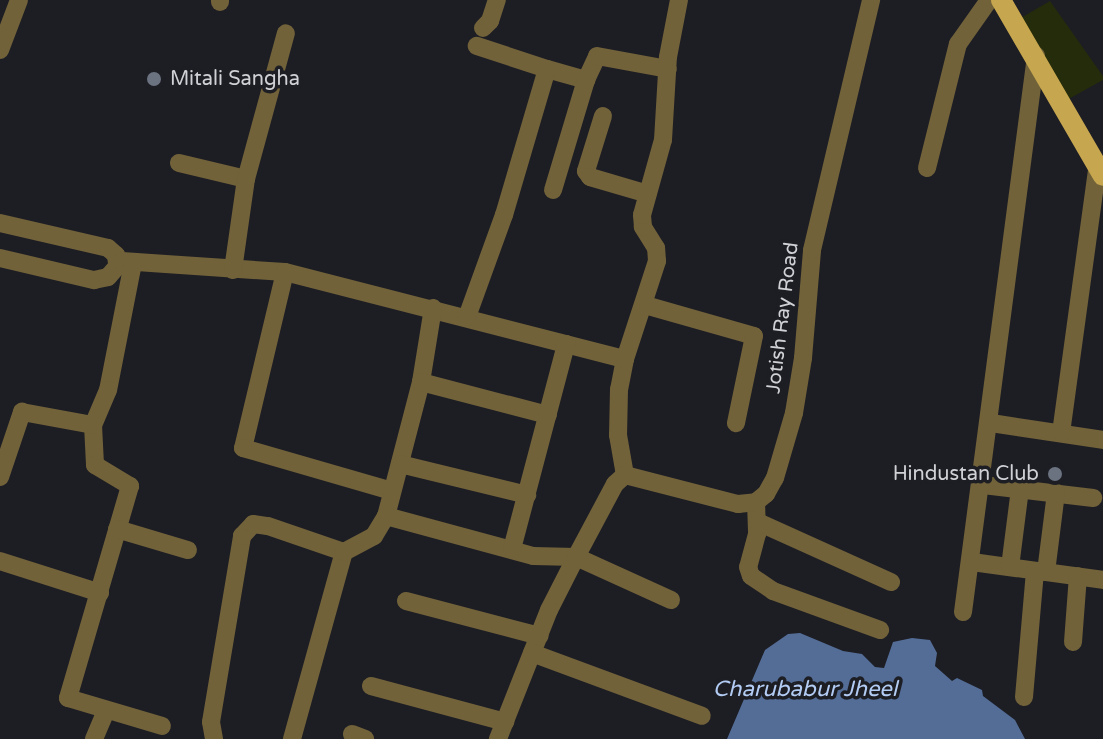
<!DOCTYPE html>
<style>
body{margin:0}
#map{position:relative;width:1103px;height:739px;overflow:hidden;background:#1d1d24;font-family:"Varela Round",sans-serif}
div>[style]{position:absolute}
.green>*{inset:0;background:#242c0b}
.water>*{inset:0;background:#536d97}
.minor>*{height:18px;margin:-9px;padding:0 9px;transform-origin:9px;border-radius:9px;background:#71623a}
.major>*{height:20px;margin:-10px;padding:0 10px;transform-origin:10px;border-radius:10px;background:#c6a64e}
.dots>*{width:22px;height:22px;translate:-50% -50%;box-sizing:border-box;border:4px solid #1d1d24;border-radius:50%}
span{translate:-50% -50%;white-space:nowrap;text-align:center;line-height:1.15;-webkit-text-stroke:7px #1d1d24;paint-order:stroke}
.poi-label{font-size:20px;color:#d0d1d5}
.left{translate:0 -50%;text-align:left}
.right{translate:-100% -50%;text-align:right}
.street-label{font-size:20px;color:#d0d1d5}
.water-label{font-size:22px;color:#b3ccf4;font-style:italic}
</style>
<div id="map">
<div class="green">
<div style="clip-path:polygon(1050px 1px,1103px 76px,1103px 80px,1065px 101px,1012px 23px)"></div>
</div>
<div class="water">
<div style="clip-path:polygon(800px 633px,843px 651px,862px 654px,875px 667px,884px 668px,893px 642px,912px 638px,930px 640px,937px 653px,935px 666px,952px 681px,957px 678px,982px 690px,983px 696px,1015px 720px,1025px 739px,727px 739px,765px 650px,788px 634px)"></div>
</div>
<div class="minor">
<div style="left:220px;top:2px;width:2px;rotate:-90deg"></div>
<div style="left:483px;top:28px;width:10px;rotate:-45deg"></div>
<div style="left:490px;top:21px;width:22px;rotate:-72deg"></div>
<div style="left:0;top:50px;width:53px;rotate:-69.2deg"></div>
<div style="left:547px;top:69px;width:41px;rotate:15.8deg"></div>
<div style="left:603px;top:116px;width:58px;rotate:107.2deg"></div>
<div style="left:586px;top:171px;width:7px;rotate:56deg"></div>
<div style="left:590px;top:177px;width:60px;rotate:16.3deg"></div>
<div style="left:179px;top:163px;width:69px;rotate:13.4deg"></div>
<div style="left:927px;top:168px;width:128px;rotate:-76deg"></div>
<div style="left:958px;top:44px;width:54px;rotate:-54.8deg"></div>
<div style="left:553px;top:190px;width:115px;rotate:-73.3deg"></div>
<div style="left:586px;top:80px;width:26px;rotate:-65deg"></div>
<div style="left:597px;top:56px;width:72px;rotate:10.4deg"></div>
<div style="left:0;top:223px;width:111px;rotate:13deg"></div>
<div style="left:108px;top:248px;width:11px;rotate:41deg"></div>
<div style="left:116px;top:255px;width:8px;rotate:83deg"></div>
<div style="left:0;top:258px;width:97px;rotate:13.2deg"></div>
<div style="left:94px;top:280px;width:14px;rotate:-12deg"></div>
<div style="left:108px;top:277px;width:21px;rotate:-49deg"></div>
<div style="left:122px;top:261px;width:163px;rotate:3.9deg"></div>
<div style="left:285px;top:272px;width:351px;rotate:14.4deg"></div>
<div style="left:625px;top:359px;width:31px;rotate:101deg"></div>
<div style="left:619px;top:389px;width:46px;rotate:91.2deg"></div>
<div style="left:618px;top:435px;width:41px;rotate:80.1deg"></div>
<div style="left:133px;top:263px;width:129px;rotate:101.1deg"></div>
<div style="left:108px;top:390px;width:38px;rotate:113deg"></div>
<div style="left:93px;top:425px;width:40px;rotate:87.1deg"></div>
<div style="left:95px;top:465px;width:41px;rotate:31deg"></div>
<div style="left:130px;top:486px;width:221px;rotate:106.3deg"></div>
<div style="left:68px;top:698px;width:98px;rotate:16.6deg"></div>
<div style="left:233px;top:270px;width:92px;rotate:-81.9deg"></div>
<div style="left:246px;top:179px;width:151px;rotate:-74.7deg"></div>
<div style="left:285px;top:272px;width:181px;rotate:103.4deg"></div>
<div style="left:243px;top:448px;width:155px;rotate:16.1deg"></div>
<div style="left:645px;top:305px;width:113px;rotate:15.9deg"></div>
<div style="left:754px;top:336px;width:89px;rotate:101.7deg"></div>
<div style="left:433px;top:308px;width:75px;rotate:99.2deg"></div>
<div style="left:421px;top:382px;width:138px;rotate:104.6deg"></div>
<div style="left:386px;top:516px;width:152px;rotate:15.2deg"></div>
<div style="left:533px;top:556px;width:43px;rotate:1.3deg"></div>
<div style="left:576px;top:557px;width:59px;rotate:117deg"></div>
<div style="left:549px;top:610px;width:139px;rotate:111.6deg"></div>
<div style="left:467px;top:317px;width:109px;rotate:-70.1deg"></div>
<div style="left:504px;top:215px;width:152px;rotate:-73.6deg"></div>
<div style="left:547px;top:69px;width:74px;rotate:-161.8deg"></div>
<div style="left:625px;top:359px;width:103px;rotate:-71.9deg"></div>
<div style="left:657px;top:261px;width:13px;rotate:-94deg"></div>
<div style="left:656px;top:248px;width:25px;rotate:-122deg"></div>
<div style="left:643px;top:227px;width:12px;rotate:-95deg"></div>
<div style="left:642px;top:215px;width:78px;rotate:-74.4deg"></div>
<div style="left:663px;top:140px;width:83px;rotate:-86.6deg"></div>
<div style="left:668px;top:57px;width:58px;rotate:-79.1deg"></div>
<div style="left:421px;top:382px;width:131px;rotate:14.6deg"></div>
<div style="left:991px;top:423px;width:113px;rotate:8.6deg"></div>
<div style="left:1061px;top:433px;width:266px;rotate:-82.2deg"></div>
<div style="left:400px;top:464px;width:131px;rotate:13.7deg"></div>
<div style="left:0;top:477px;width:69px;rotate:-71.3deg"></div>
<div style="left:22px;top:412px;width:72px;rotate:10.4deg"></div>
<div style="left:983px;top:485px;width:111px;rotate:6.7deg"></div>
<div style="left:756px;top:502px;width:32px;rotate:88deg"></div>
<div style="left:757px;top:534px;width:34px;rotate:105deg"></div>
<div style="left:748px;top:567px;width:9px;rotate:72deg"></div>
<div style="left:751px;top:576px;width:27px;rotate:34deg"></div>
<div style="left:773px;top:591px;width:114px;rotate:20deg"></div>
<div style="left:758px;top:522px;width:146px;rotate:24.3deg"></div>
<div style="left:117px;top:529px;width:74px;rotate:16.5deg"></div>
<div style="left:512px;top:549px;width:212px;rotate:-75.2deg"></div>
<div style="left:0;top:561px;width:105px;rotate:17.7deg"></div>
<div style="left:972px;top:562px;width:132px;rotate:7.8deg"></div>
<div style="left:1010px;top:567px;width:79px;rotate:-82.7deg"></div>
<div style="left:1046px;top:572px;width:80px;rotate:-82.8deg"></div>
<div style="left:671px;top:600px;width:104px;rotate:-155.6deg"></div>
<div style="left:576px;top:557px;width:83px;rotate:-61.9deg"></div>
<div style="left:615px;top:484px;width:13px;rotate:-42deg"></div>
<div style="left:625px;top:475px;width:117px;rotate:14.4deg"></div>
<div style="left:738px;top:504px;width:18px;rotate:-6deg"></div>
<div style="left:756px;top:502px;width:13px;rotate:-39deg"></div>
<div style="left:766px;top:494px;width:18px;rotate:-61deg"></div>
<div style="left:775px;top:478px;width:68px;rotate:-73.7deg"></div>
<div style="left:794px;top:413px;width:56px;rotate:-80.7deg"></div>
<div style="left:803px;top:358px;width:108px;rotate:-85.2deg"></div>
<div style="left:812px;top:250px;width:257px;rotate:-76.7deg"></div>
<div style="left:406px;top:601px;width:138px;rotate:14.7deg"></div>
<div style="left:963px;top:612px;width:561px;rotate:-82.52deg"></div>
<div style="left:1073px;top:642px;width:66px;rotate:-85.7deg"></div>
<div style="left:532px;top:653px;width:181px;rotate:20.3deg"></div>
<div style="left:371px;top:686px;width:139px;rotate:15deg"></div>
<div style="left:1024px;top:697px;width:126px;rotate:-85deg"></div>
<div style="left:352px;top:734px;width:14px;rotate:21deg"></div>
<div style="left:94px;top:739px;width:30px;rotate:-67deg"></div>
<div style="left:214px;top:739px;width:17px;rotate:-100deg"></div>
<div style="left:211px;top:722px;width:189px;rotate:-80.5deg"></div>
<div style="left:242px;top:536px;width:16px;rotate:-47deg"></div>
<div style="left:253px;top:524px;width:15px;rotate:8deg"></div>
<div style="left:268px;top:526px;width:80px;rotate:18.9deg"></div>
<div style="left:292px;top:739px;width:194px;rotate:-74.5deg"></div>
<div style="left:344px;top:552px;width:34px;rotate:-28deg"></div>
<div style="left:374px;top:536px;width:23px;rotate:-59deg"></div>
</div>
<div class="major">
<div style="left:1001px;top:0;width:203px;rotate:59.9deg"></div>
</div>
<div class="dots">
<div style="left:154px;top:79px;background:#6b7280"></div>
<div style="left:1055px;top:474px;background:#6b7280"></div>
</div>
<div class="poi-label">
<span class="left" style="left:170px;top:79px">Mitali Sangha</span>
<span class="right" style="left:1039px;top:474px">Hindustan Club</span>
</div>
<div class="street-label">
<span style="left:783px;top:318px;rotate:-83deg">Jotish Ray Road</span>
</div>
<div class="water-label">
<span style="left:805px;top:690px">Charubabur Jheel</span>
</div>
</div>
